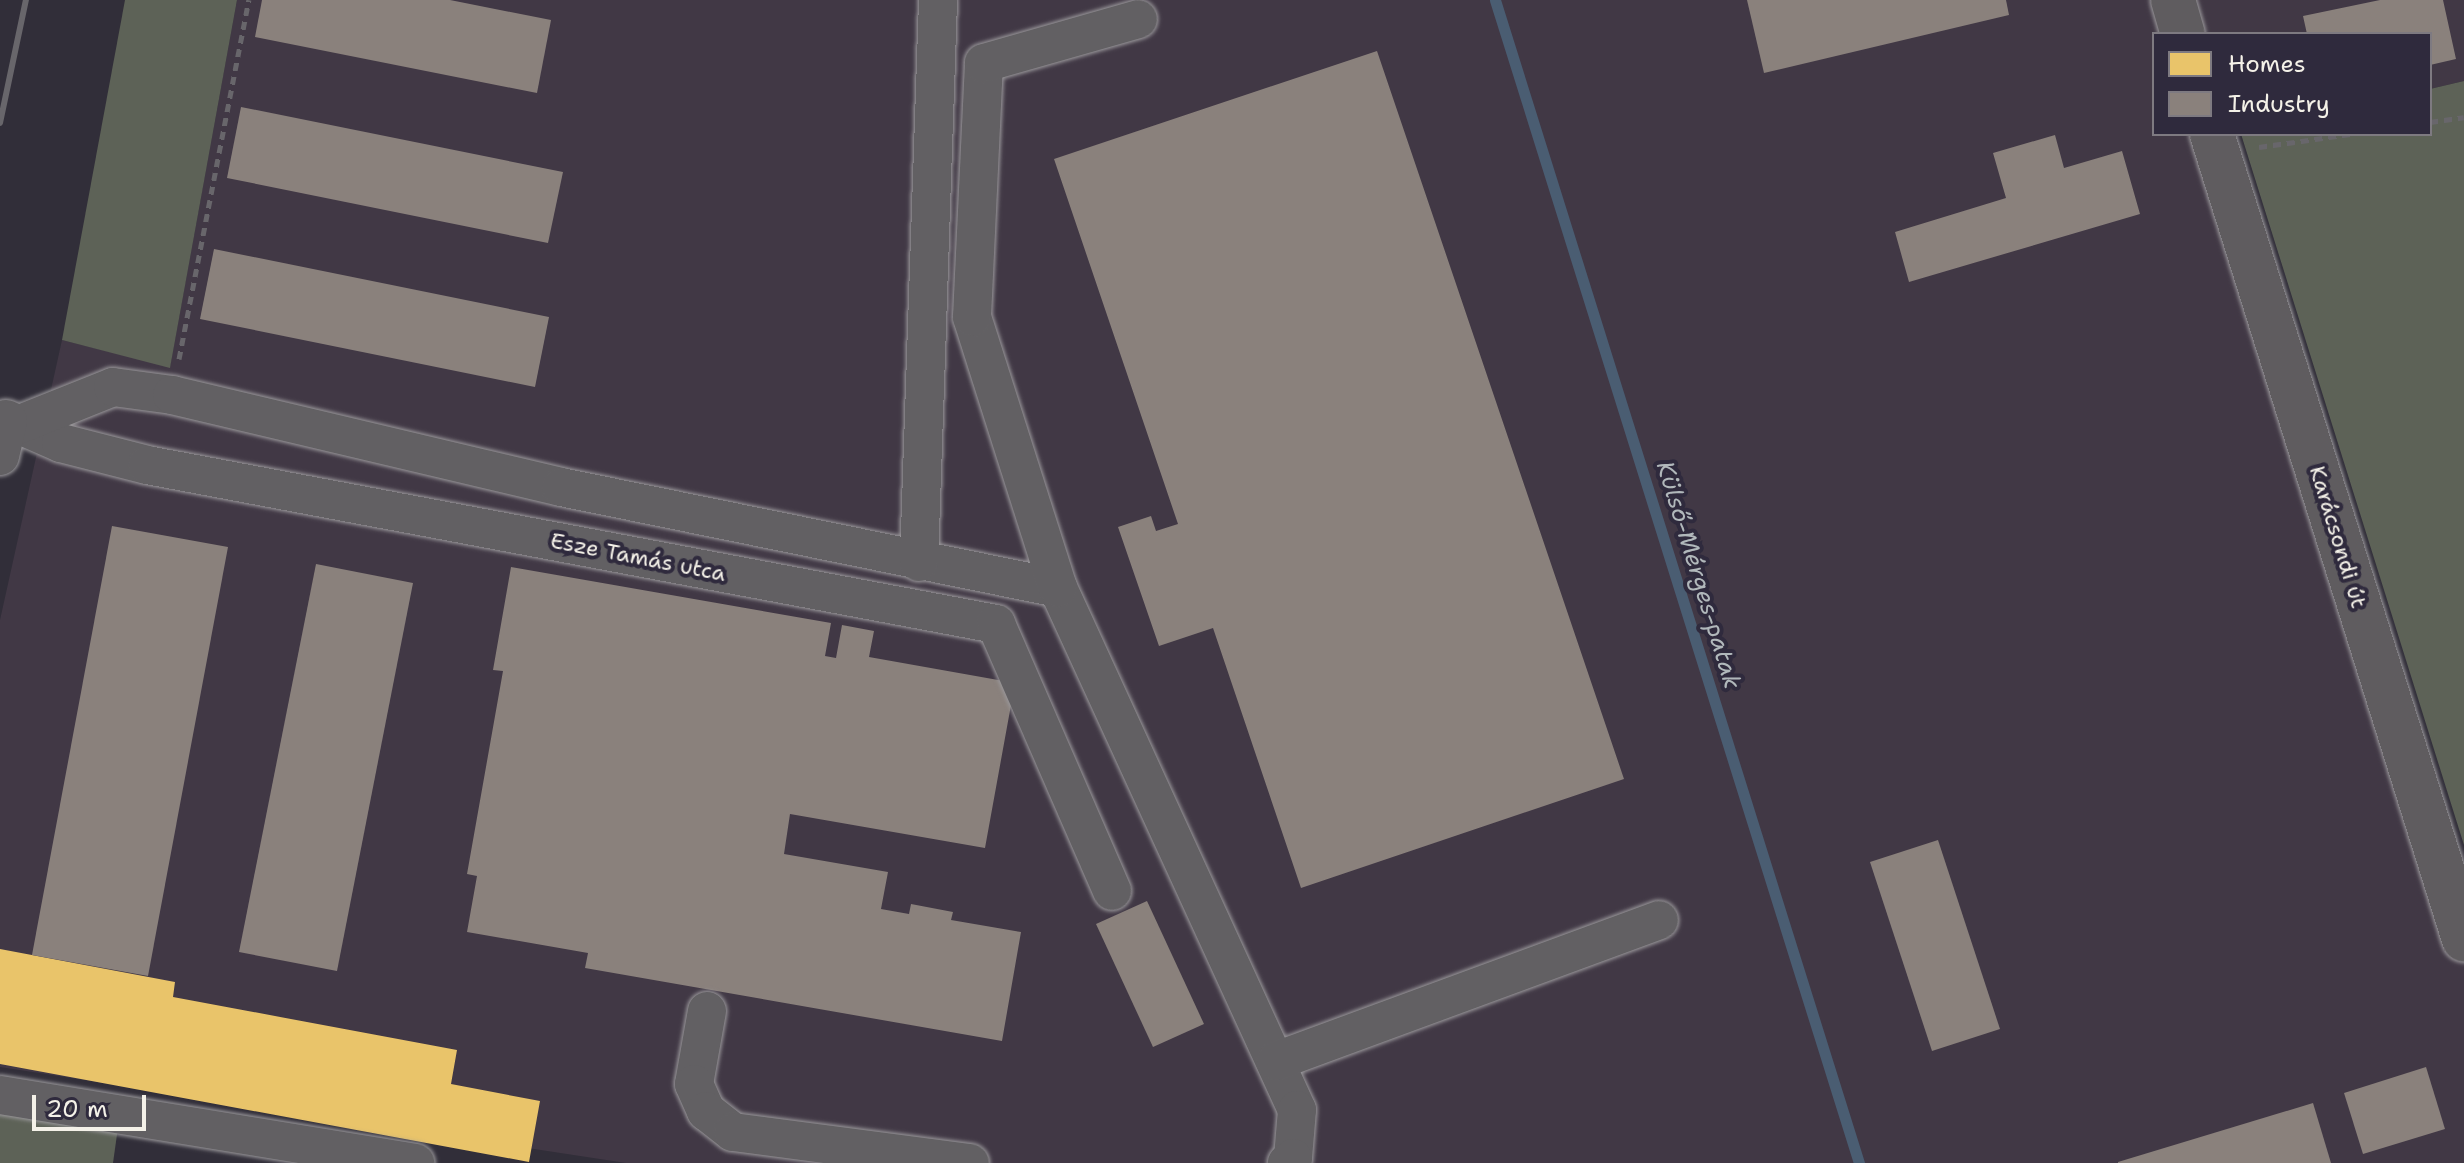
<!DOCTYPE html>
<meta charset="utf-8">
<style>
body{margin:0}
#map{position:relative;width:2464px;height:1163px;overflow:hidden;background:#312e39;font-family:"Shantell Sans",sans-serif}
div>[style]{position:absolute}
.built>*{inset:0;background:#413845}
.green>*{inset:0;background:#5d6257}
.homes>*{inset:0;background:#e9c46a}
.industry>*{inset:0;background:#8a817c}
.stream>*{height:11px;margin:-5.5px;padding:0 5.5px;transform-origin:5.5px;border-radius:5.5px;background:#4a5d72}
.path>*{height:5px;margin-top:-2.5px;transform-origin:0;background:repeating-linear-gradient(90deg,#68666b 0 8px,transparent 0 14px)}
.roads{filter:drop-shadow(0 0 2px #9a989b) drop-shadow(0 0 2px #9a989b)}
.minor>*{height:38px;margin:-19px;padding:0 19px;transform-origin:19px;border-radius:19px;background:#626063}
.major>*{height:44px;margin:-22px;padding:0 22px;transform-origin:22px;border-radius:22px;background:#5f5c5f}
.rail>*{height:6px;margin:-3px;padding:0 3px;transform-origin:3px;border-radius:3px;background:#68666b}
span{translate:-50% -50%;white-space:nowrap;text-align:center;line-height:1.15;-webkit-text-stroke:8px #2f2a3d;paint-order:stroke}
.street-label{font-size:22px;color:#f4f1e8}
.water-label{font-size:24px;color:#b1b8bb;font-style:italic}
.legend{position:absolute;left:2152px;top:32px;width:280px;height:104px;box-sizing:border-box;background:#2f2a3d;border:2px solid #7e7a81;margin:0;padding:10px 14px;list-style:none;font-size:24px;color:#f4f1e8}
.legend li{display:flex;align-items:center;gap:16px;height:40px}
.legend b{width:40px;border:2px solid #7e7a81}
.scale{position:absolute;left:32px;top:1095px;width:114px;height:36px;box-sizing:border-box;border:4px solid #f4f1e8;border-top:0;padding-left:10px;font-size:24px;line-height:28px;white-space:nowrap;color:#f4f1e8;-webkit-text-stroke:6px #2f2a3d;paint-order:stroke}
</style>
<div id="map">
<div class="built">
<div style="clip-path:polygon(237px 0,2464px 0,2464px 81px,2430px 89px,2430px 34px,2154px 34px,2154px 134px,2237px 134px,2218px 154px,2464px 939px,2464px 1163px,626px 1163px,0 1067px,0 620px,62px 340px,170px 367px)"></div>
</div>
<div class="green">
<div style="clip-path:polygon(125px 0,237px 0,170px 368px,62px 340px)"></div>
<div style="clip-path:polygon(2464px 81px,2464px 845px,2241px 134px,2430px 134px,2430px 89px)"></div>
<div style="clip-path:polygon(0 1095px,120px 1113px,113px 1163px,0 1163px)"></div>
</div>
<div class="homes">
<div style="clip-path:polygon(0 949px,175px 982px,173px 997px,457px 1050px,451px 1084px,540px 1101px,529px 1162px,0 1064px)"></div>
</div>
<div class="industry">
<div style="clip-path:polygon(262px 0,450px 0,551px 20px,537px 93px,255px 37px)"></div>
<div style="clip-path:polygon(1747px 0,2006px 0,2009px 15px,1764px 73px)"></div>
<div style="clip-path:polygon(2380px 0,2443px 0,2456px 59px,2430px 65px,2430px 34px,2307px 34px,2303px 16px)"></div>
<div style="clip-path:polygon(1377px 51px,1624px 779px,1301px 888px,1213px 628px,1159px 646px,1118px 527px,1151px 516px,1156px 531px,1178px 524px,1054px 159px)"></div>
<div style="clip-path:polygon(241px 107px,563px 172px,548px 243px,227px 178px)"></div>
<div style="clip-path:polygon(2055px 135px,2064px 168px,2122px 151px,2140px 214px,1909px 282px,1895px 232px,2006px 198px,1993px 153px)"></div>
<div style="clip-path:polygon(214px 249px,549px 317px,535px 387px,200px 319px)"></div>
<div style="clip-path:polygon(112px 526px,228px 547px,148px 976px,32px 955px)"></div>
<div style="clip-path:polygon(316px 564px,413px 583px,337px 971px,239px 952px)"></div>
<div style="clip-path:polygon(511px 567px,831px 623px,825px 656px,836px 658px,842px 625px,874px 631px,869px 657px,1015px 683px,985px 848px,790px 814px,784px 854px,888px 872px,881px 909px,909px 914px,911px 904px,953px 912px,951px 920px,1021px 932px,1002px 1041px,585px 968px,588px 953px,467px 932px,477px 876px,467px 874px,503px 671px,493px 670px)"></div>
<div style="clip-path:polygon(1938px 840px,2000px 1029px,1932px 1051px,1870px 862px)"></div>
<div style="clip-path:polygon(1147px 901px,1204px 1024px,1153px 1047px,1096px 924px)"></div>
<div style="clip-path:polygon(2426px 1067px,2445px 1129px,2363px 1154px,2344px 1093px)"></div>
<div style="clip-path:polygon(2313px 1103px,2331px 1163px,2118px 1163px,2118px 1162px)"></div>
</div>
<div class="stream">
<div style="left:1495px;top:0;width:1219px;rotate:72.62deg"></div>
</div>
<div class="path">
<div style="left:2430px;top:122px;width:34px;rotate:-8deg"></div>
<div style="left:2259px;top:147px;width:92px;rotate:-8.1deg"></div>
<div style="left:179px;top:359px;width:366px;rotate:-79deg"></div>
</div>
<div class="roads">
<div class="minor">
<div style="left:6px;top:419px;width:60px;rotate:23.6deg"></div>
<div style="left:61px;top:443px;width:89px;rotate:14.3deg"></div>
<div style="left:147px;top:465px;width:864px;rotate:10.61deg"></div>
<div style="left:996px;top:624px;width:291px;rotate:66.5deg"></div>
<div style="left:18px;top:425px;width:102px;rotate:-21.8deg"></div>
<div style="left:113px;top:387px;width:60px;rotate:7.7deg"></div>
<div style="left:172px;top:395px;width:400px;rotate:13.3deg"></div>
<div style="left:561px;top:487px;width:507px;rotate:11.49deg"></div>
<div style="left:1058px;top:588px;width:574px;rotate:65.4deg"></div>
<div style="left:1297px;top:1110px;width:48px;rotate:94.8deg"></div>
<div style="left:1293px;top:1158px;width:8px;rotate:140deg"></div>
<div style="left:0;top:456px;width:36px;rotate:-77deg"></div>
<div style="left:919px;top:562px;width:562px;rotate:-88.06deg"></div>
<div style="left:1058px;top:588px;width:284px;rotate:-107.6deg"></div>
<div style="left:972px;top:317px;width:254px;rotate:-87.3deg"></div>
<div style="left:984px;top:63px;width:160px;rotate:-15.9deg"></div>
<div style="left:707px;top:1011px;width:74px;rotate:100.1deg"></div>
<div style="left:694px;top:1084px;width:30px;rotate:66deg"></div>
<div style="left:706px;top:1111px;width:34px;rotate:38deg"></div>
<div style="left:733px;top:1132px;width:239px;rotate:7.5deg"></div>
<div style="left:1276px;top:1061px;width:408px;rotate:-20.2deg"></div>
<div style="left:0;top:1095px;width:421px;rotate:9.3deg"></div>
</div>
<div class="major">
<div style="left:2173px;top:0;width:35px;rotate:74deg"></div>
<div style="left:2212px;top:134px;width:844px;rotate:72.62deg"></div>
</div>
</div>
<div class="rail">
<div style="left:0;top:123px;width:126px;rotate:-78.1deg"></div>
</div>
<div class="street-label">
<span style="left:2338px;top:537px;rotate:73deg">Karácsondi út</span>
<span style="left:638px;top:557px;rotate:11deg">Esze Tamás utca</span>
</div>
<div class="water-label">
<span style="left:1698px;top:575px;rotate:73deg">Külső-Mérges-patak</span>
</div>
<ul class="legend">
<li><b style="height:22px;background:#e9c46a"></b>Homes</li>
<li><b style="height:22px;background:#8a817c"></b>Industry</li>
</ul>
<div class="scale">20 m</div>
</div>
